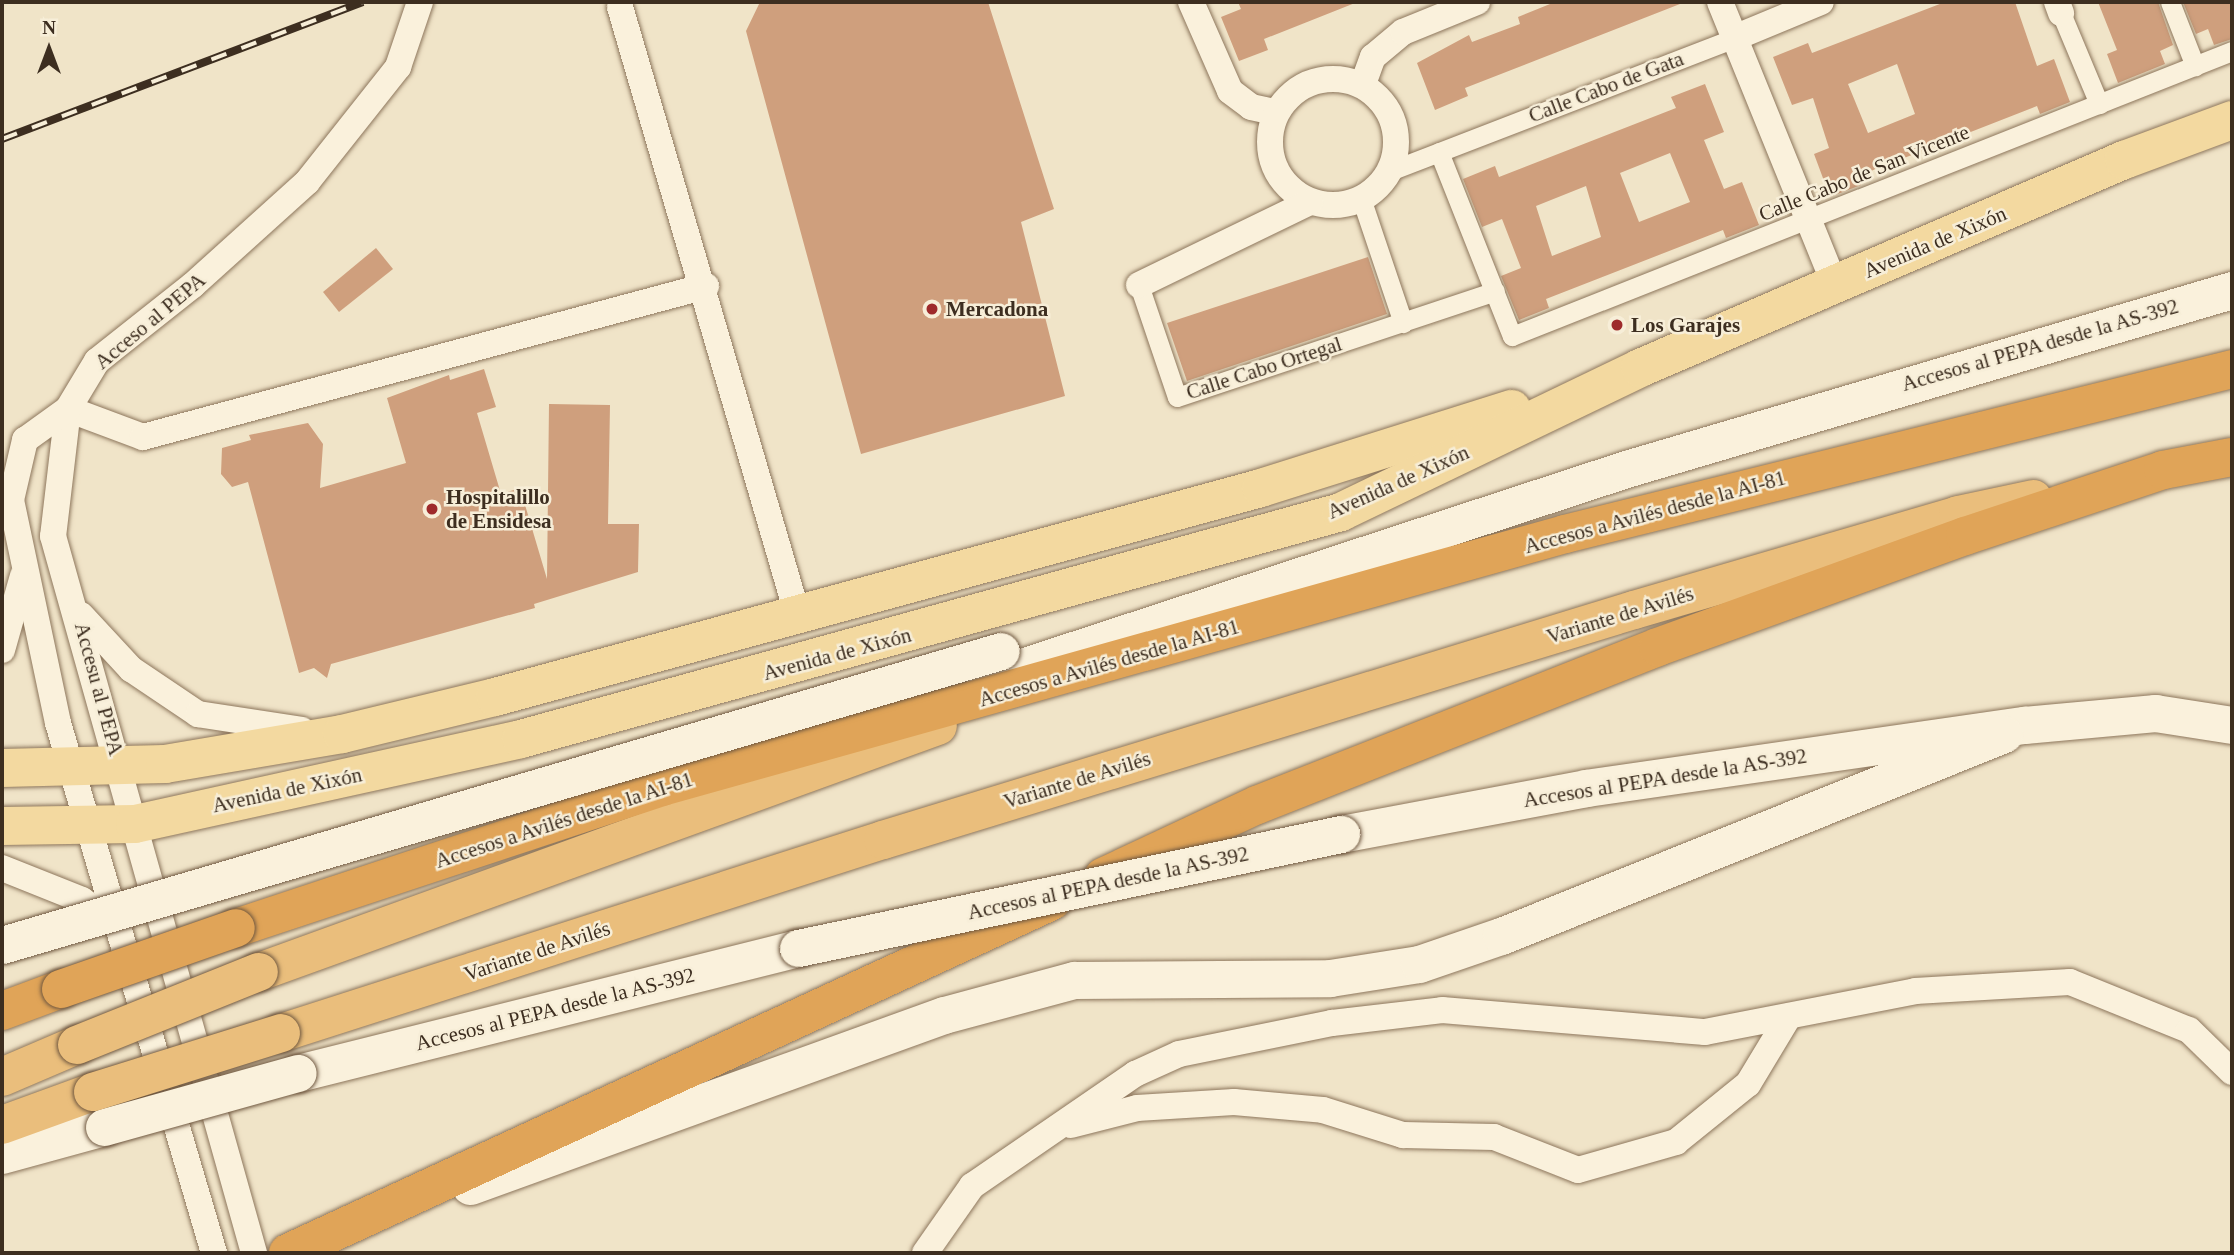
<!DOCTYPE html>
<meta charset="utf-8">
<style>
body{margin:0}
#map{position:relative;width:2234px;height:1255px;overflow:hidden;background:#f0e4c8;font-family:Georgia,serif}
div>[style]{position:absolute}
.building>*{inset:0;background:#cf9f7d}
.roads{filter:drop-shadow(0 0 2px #8d765c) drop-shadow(0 0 2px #8d765c)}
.pedestrian>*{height:19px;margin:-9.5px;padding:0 9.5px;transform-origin:9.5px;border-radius:9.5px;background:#faf1dc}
.minor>*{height:26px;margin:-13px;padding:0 13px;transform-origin:13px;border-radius:13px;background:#faf1dc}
.minor>.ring{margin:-13px;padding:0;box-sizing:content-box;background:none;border:26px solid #faf1dc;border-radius:50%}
.secondary>*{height:37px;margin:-18.5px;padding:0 18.5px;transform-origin:18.5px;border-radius:18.5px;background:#faf1dc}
.primary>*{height:38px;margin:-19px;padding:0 19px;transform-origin:19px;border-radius:19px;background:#f3d9a0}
.trunk>*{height:38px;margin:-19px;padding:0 19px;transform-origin:19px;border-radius:19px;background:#eabe7c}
.motorway>*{height:38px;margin:-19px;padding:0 19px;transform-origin:19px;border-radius:19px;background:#e0a458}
.rail>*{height:8px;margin-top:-4px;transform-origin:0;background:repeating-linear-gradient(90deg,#f7eed8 0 16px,#3d2e20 0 32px);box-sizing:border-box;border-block:2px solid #3d2e20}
.bridges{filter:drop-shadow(0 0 2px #6f573f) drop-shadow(0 0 2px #6f573f)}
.secondary-bridge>*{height:37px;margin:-18.5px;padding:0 18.5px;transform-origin:18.5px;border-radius:18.5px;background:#faf1dc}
.trunk-bridge>*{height:38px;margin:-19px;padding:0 19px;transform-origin:19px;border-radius:19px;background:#eabe7c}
.motorway-bridge>*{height:38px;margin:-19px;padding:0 19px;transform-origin:19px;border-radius:19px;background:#e0a458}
.dots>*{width:19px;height:19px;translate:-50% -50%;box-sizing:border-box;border:4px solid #f7eed8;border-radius:50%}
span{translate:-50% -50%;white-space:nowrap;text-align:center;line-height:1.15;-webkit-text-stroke:5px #f7eed8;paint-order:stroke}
.street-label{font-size:21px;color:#3d2e20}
.poi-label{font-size:21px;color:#3d2e20;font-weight:700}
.left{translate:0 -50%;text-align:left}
.frame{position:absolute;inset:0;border:4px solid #3d2e20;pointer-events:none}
.north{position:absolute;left:14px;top:14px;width:70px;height:70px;-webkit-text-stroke:5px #f7eed8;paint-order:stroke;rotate:0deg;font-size:19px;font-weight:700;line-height:28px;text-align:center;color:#3d2e20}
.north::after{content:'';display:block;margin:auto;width:24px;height:32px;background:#3d2e20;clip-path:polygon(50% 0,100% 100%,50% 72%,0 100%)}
</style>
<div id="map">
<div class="building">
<div style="clip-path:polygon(760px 2px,988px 2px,1054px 209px,1021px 222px,1065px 396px,861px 454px,746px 31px)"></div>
<div style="clip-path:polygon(1238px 2px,1354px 2px,1355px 3px,1264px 39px,1268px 50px,1239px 61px,1221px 17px,1241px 9px)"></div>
<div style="clip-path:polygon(1555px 2px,1680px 4px,1465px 88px,1468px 96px,1435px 110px,1417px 63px,1469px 35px,1472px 42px,1520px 24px,1518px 17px)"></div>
<div style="clip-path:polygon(evenodd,1945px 2px,2015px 2px,2037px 66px,2054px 59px,2070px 102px,2040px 114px,2037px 106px,1858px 176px,1861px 185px,1830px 197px,1814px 154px,1829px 148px,1813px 98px,1792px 105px,1773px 57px,1808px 43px,1812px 53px,1945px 2px,1897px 64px,1915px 114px,1868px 133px,1848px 84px,1897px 64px)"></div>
<div style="clip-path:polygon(2098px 2px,2158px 2px,2173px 45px,2160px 51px,2165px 64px,2118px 83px,2107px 54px,2117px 50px)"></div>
<div style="clip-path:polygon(2183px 2px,2232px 2px,2232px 39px,2214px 45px,2208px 29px,2196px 34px)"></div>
<div style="clip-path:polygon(evenodd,1705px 84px,1724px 132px,1704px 140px,1724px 189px,1742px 182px,1759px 225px,1726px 238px,1723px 230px,1546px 299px,1549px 308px,1519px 320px,1501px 276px,1521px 268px,1502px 219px,1482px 227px,1463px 179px,1495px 166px,1499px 177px,1676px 108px,1671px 97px,1705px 84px,1670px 153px,1690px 202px,1639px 222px,1620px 173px,1670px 153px,1705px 84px,1586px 186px,1601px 237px,1552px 256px,1536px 206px,1586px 186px)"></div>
<div style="clip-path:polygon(376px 248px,393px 269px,339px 312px,323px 292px)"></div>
<div style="clip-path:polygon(1368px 257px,1387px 314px,1187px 381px,1167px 323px)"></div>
<div style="clip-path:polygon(484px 369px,496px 407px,477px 413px,501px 494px,520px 488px,547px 579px,549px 404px,610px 405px,608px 524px,639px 524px,638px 572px,534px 604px,535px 608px,331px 664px,327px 678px,314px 668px,299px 673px,248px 482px,232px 487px,221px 474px,222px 448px,251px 440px,249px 435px,308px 423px,323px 444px,320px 488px,406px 463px,387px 398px,449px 375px,450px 380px)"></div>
</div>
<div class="roads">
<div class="pedestrian">
<div style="left:2170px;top:2px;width:69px;rotate:68.7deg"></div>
<div style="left:2061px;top:13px;width:99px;rotate:67.3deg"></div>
<div style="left:1439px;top:152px;width:198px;rotate:68.4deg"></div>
<div style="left:1512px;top:336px;width:774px;rotate:-21.6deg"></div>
<div style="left:1390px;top:171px;width:369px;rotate:-21.1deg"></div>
<div style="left:1361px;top:198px;width:132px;rotate:71.4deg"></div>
<div style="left:1139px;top:285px;width:118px;rotate:71.3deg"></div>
<div style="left:1177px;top:397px;width:335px;rotate:-18.4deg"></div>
</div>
<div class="minor">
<div style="left:1191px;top:2px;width:97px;rotate:66.3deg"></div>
<div style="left:1230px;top:91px;width:26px;rotate:37deg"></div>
<div style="left:1251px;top:107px;width:25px;rotate:12deg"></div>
<div style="left:1720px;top:2px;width:305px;rotate:67.9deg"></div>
<div style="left:2057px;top:2px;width:12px;rotate:70deg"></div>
<div style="left:620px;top:7px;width:631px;rotate:73.72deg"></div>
<div style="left:1734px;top:38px;width:94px;rotate:-22.5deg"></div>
<div class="ring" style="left:1270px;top:79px;width:100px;height:100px"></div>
<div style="left:1363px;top:84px;width:29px;rotate:-70deg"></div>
<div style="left:1373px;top:57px;width:39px;rotate:-40deg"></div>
<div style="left:1403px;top:32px;width:80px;rotate:-22.1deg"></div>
<div style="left:1139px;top:285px;width:190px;rotate:-25.9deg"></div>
<div style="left:68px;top:409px;width:128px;rotate:96.7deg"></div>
<div style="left:53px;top:536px;width:745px;rotate:74.34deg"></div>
<div style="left:68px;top:409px;width:80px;rotate:20.5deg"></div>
<div style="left:143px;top:437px;width:583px;rotate:-15.01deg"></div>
<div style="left:81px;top:615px;width:74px;rotate:47.2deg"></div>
<div style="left:131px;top:669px;width:81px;rotate:33.9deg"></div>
<div style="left:198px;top:714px;width:105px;rotate:8.7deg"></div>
<div style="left:2px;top:650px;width:77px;rotate:-74.2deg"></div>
<div style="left:2px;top:868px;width:86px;rotate:21.8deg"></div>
<div style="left:82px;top:900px;width:39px;rotate:36deg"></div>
<div style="left:1071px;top:1125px;width:68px;rotate:-14.4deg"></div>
<div style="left:1137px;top:1108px;width:97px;rotate:-3.5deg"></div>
<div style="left:1234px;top:1102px;width:89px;rotate:5.1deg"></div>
<div style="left:1323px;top:1110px;width:84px;rotate:17.4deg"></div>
<div style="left:1403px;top:1135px;width:91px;rotate:1.3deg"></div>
<div style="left:1494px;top:1137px;width:90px;rotate:21.4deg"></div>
<div style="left:1578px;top:1170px;width:102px;rotate:-15.9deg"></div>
<div style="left:1676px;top:1142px;width:92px;rotate:-38.9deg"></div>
<div style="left:1748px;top:1084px;width:79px;rotate:-58.9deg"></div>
<div style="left:214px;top:1253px;width:552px;rotate:-106.4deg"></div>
<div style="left:58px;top:723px;width:228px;rotate:-101.9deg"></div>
<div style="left:11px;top:500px;width:62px;rotate:-76.9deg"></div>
<div style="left:25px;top:440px;width:53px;rotate:-35.8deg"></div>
<div style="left:68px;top:409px;width:56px;rotate:-58.9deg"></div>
<div style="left:97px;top:361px;width:122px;rotate:-38.4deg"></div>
<div style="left:193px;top:285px;width:154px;rotate:-42.1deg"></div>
<div style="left:307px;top:182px;width:147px;rotate:-51.6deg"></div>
<div style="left:398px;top:67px;width:69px;rotate:-71.3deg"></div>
<div style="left:925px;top:1253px;width:82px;rotate:-55deg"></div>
<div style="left:972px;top:1186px;width:198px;rotate:-34.5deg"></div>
<div style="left:1135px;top:1074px;width:48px;rotate:-24.4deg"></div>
<div style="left:1179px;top:1054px;width:156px;rotate:-11.5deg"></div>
<div style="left:1332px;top:1023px;width:111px;rotate:-6.7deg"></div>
<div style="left:1442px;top:1010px;width:264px;rotate:4.8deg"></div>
<div style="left:1705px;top:1032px;width:214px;rotate:-11deg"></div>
<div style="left:1915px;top:991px;width:155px;rotate:-3.3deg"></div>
<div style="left:2070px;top:982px;width:128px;rotate:22deg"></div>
<div style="left:2189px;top:1030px;width:60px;rotate:44.3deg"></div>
</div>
<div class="secondary">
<div style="left:985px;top:679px;width:675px;rotate:-18.14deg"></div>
<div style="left:1626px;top:469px;width:632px;rotate:-16.46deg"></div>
<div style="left:1341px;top:834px;width:249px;rotate:-10.6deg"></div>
<div style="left:1586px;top:788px;width:443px;rotate:-8.2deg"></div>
<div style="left:2024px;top:725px;width:132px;rotate:-5.2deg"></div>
<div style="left:2155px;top:713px;width:78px;rotate:8.9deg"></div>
<div style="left:298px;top:1073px;width:515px;rotate:-14.04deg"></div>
<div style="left:2px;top:1155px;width:106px;rotate:-15.4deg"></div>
<div style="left:470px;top:1186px;width:504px;rotate:-19.84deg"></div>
<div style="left:944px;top:1015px;width:135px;rotate:-15.1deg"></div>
<div style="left:1074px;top:980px;width:256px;rotate:-0.4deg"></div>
<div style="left:1330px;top:978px;width:90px;rotate:-8.9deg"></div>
<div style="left:1419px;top:964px;width:87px;rotate:-18.9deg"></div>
<div style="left:1501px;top:936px;width:542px;rotate:-21.88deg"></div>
</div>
<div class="primary">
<div style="left:2px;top:768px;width:163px;rotate:-1.4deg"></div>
<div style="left:165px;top:764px;width:180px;rotate:-9.6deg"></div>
<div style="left:342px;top:734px;width:157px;rotate:-13.6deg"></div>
<div style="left:495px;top:697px;width:794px;rotate:-15.26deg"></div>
<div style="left:1261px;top:488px;width:263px;rotate:-17.5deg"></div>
<div style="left:2px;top:826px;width:133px;rotate:-0.9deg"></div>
<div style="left:135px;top:824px;width:395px;rotate:-12.4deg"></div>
<div style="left:521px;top:739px;width:851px;rotate:-15.47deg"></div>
<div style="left:1341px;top:512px;width:332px;rotate:-25.7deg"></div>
<div style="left:1640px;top:368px;width:527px;rotate:-23.26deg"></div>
<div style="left:2124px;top:160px;width:115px;rotate:-20.3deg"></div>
</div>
<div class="trunk">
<div style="left:259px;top:972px;width:722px;rotate:-19.92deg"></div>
<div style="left:281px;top:1033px;width:632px;rotate:-17.78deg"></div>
<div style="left:883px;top:840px;width:785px;rotate:-17.03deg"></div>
<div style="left:1634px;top:610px;width:338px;rotate:-16.3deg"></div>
<div style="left:1958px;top:515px;width:77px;rotate:-12deg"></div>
<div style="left:2px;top:1077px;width:82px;rotate:-23.1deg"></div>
<div style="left:2px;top:1125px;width:97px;rotate:-19.9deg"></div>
</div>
<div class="motorway">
<div style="left:1103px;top:877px;width:170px;rotate:-25.1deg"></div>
<div style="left:1257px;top:805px;width:431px;rotate:-21.5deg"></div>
<div style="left:1658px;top:647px;width:326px;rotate:-19.9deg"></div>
<div style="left:1965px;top:536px;width:209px;rotate:-18.4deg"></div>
<div style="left:2163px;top:470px;width:70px;rotate:-10.7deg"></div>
<div style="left:236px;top:928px;width:449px;rotate:-18.3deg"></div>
<div style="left:662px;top:787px;width:938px;rotate:-15.65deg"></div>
<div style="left:1565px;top:534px;width:687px;rotate:-13.89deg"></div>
<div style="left:2px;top:1011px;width:63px;rotate:-20.4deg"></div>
<div style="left:288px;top:1253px;width:841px;rotate:-24.74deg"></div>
</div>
</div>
<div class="rail">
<div style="left:2px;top:139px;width:386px;rotate:-20.8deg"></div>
</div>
<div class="bridges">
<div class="secondary-bridge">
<div style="left:2px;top:945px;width:1041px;rotate:-16.4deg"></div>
<div style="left:798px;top:948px;width:555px;rotate:-11.86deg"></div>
<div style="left:104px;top:1127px;width:201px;rotate:-15.6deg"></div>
</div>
<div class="trunk-bridge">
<div style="left:77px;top:1045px;width:196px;rotate:-21.9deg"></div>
<div style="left:93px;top:1092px;width:197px;rotate:-17.4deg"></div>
</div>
<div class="motorway-bridge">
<div style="left:61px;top:989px;width:185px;rotate:-19.2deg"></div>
</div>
</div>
<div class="dots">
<div style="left:932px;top:309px;background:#9e2a2b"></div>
<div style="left:1617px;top:325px;background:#9e2a2b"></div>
<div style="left:432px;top:509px;background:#9e2a2b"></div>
</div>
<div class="street-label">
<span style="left:1606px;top:87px;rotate:-21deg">Calle Cabo de Gata</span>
<span style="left:1864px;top:173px;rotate:-22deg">Calle Cabo de San Vicente</span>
<span style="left:1935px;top:242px;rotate:-23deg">Avenida de Xixón</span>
<span style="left:150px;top:321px;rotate:-40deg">Acceso al PEPA</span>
<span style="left:2040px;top:345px;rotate:-16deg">Accesos al PEPA desde la AS-392</span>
<span style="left:1264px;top:368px;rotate:-18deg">Calle Cabo Ortegal</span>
<span style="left:1398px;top:482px;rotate:-24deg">Avenida de Xixón</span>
<span style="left:1655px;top:512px;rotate:-15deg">Accesos a Avilés desde la AI-81</span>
<span style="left:1620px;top:615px;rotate:-17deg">Variante de Avilés</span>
<span style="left:837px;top:654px;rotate:-15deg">Avenida de Xixón</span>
<span style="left:1109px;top:663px;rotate:-16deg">Accesos a Avilés desde la AI-81</span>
<span style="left:99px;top:689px;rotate:75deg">Accesu al PEPA</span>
<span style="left:1665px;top:778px;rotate:-9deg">Accesos al PEPA desde la AS-392</span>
<span style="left:1077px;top:780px;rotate:-17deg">Variante de Avilés</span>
<span style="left:287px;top:790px;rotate:-12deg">Avenida de Xixón</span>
<span style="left:564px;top:820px;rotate:-18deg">Accesos a Avilés desde la AI-81</span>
<span style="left:1108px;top:883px;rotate:-12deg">Accesos al PEPA desde la AS-392</span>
<span style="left:537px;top:951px;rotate:-18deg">Variante de Avilés</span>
<span style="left:555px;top:1009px;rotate:-14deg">Accesos al PEPA desde la AS-392</span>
</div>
<div class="poi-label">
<span class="left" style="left:946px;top:309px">Mercadona</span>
<span class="left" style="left:1631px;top:325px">Los Garajes</span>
<span class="left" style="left:446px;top:509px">Hospitalillo<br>de Ensidesa</span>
</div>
<div class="frame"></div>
<div class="north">N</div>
</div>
